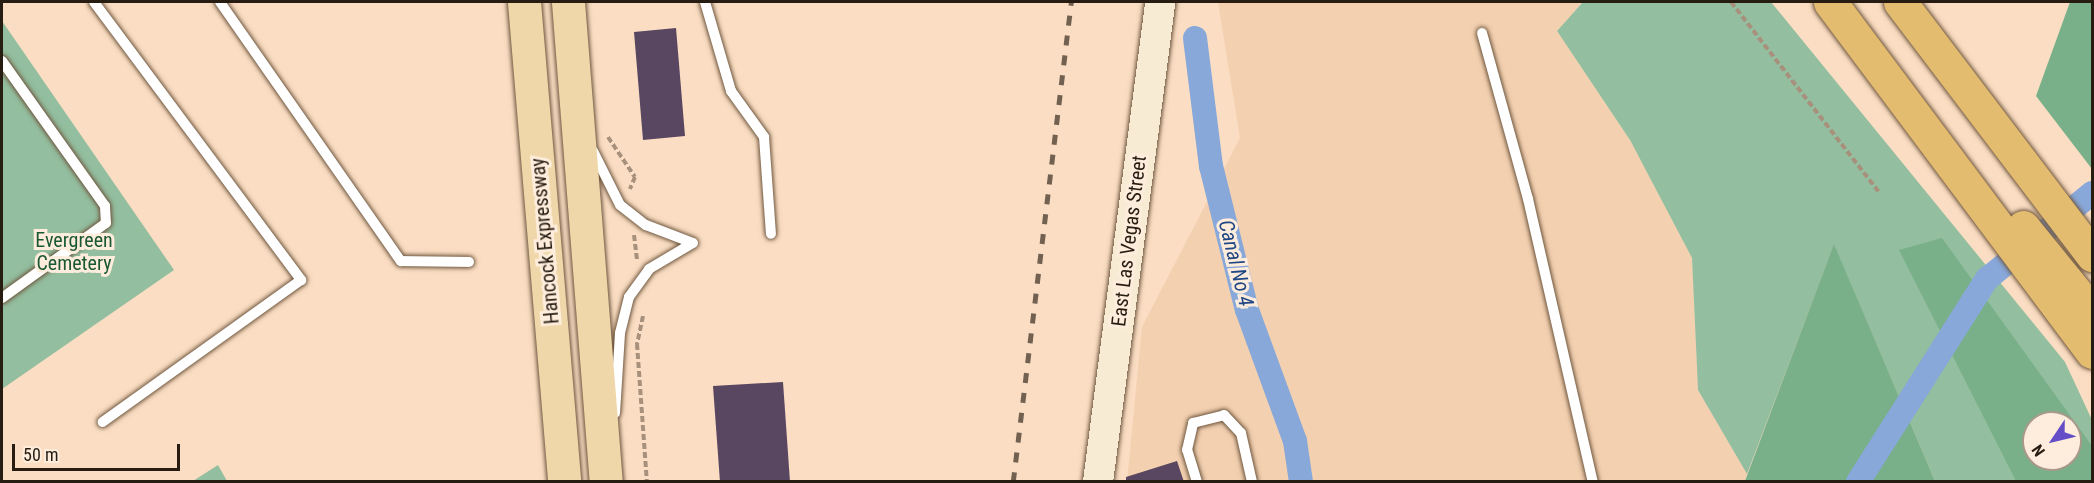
<!DOCTYPE html>
<style>
body{margin:0}
#map{position:relative;width:2094px;height:483px;overflow:hidden;background:#faddc2;font-family:"Roboto Condensed",sans-serif}
div>[style]{position:absolute}
.built>*{inset:0;background:#f3d0b0}
.green>*{inset:0;background:#93be9f}
.forest>*{inset:0;background:#79b089}
.canal>*{height:24px;margin:-12px;padding:0 12px;transform-origin:12px;border-radius:12px;background:#88a8da}
.building>*{inset:0;background:#594660}
.path>*{height:4px;margin-top:-2px;transform-origin:0;background:repeating-linear-gradient(90deg,#a7917d 0 6px,transparent 0 9px)}
.roads{filter:drop-shadow(0 0 2px #6f573f) drop-shadow(0 0 2px #6f573f)}
.lane>*{height:10px;margin:-5px;padding:0 5px;transform-origin:5px;border-radius:5px;background:#fff}
.secondary>*{height:30px;margin:-15px;padding:0 15px;transform-origin:15px;border-radius:15px;background:#f7ebd4}
.primary>*{height:33px;margin:-16.5px;padding:0 16.5px;transform-origin:16.5px;border-radius:16.5px;background:#efd7a9}
.highway>*{height:33px;margin:-16.5px;padding:0 16.5px;transform-origin:16.5px;border-radius:16.5px;background:#e4bc70}
.rail>*{height:4.5px;margin-top:-2.25px;transform-origin:0;background:repeating-linear-gradient(90deg,#726151 0 10px,transparent 0 20px)}
span{translate:-50% -50%;white-space:nowrap;text-align:center;line-height:1.15;-webkit-text-stroke:6px #feeddc;paint-order:stroke}
.park-label{font-size:20px;color:#1a5833}
.street-label{font-size:20px;color:#261c12}
.water-label{font-size:21px;color:#214884;font-style:italic}
.frame{position:absolute;inset:0;border:3px solid #261c12;pointer-events:none}
.north{position:absolute;left:2022px;top:411px;width:60px;height:60px;box-sizing:border-box;background:#feeddc;border:2px solid #a8998b;border-radius:50%;rotate:235deg;font-size:16px;font-weight:700;line-height:24px;text-align:center;color:#261c12}
.north::after{content:'';display:block;margin:auto;width:21px;height:27px;background:#644dc6;clip-path:polygon(50% 0,100% 100%,50% 72%,0 100%)}
.scale{position:absolute;left:12px;top:444px;width:168px;height:27px;box-sizing:border-box;border:3px solid #261c12;border-top:0;padding-left:8px;font-size:18px;line-height:21px;white-space:nowrap;color:#261c12;-webkit-text-stroke:4px #feeddc;paint-order:stroke}
</style>
<div id="map">
<div class="built">
<div style="clip-path:polygon(1218px 2px,1583px 2px,1557px 31px,1630px 140px,1692px 258px,1698px 390px,1747px 474px,1745px 481px,1127px 482px,1142px 327px,1240px 138px)"></div>
</div>
<div class="green">
<div style="clip-path:polygon(evenodd,1583px 2px,1771px 2px,2065px 362px,2092px 420px,2092px 481px,1935px 481px,1834px 245px,1747px 474px,1698px 390px,1692px 258px,1630px 140px,1557px 31px,1583px 2px,2034px 423px,2070px 423px,2070px 459px,2034px 459px,2034px 423px)"></div>
<div style="clip-path:polygon(2px 21px,174px 270px,2px 389px)"></div>
<div style="clip-path:polygon(218px 465px,227px 481px,193px 481px)"></div>
</div>
<div class="forest">
<div style="clip-path:polygon(2070px 2px,2092px 2px,2092px 169px,2036px 96px)"></div>
<div style="clip-path:polygon(evenodd,1942px 238px,2092px 446px,2092px 481px,2016px 481px,1899px 250px,1942px 238px,2034px 423px,2070px 423px,2070px 459px,2034px 459px,2034px 423px)"></div>
<div style="clip-path:polygon(1834px 244px,1935px 481px,1745px 481px)"></div>
</div>
<div class="canal">
<div style="left:1195px;top:38px;width:129px;rotate:82.9deg"></div>
<div style="left:1211px;top:166px;width:148px;rotate:76deg"></div>
<div style="left:1247px;top:310px;width:140px;rotate:69.9deg"></div>
<div style="left:1295px;top:441px;width:41px;rotate:81.7deg"></div>
<div style="left:1858px;top:482px;width:241px;rotate:-57.6deg"></div>
<div style="left:1987px;top:279px;width:136px;rotate:-39.3deg"></div>
</div>
<div class="building">
<div style="clip-path:polygon(676px 28px,685px 136px,643px 140px,634px 32px)"></div>
<div style="clip-path:polygon(783px 382px,790px 482px,720px 482px,713px 386px)"></div>
<div style="clip-path:polygon(1177px 461px,1184px 482px,1126px 482px,1126px 477px)"></div>
</div>
<div class="path">
<div style="left:1731px;top:2px;width:241px;rotate:52.1deg"></div>
<div style="left:608px;top:137px;width:48px;rotate:56deg"></div>
<div style="left:635px;top:177px;width:13px;rotate:113deg"></div>
<div style="left:634px;top:235px;width:25px;rotate:83deg"></div>
<div style="left:643px;top:316px;width:29px;rotate:102deg"></div>
<div style="left:637px;top:344px;width:138px;rotate:85.9deg"></div>
</div>
<div class="roads">
<div class="lane">
<div style="left:94px;top:2px;width:347px;rotate:53.3deg"></div>
<div style="left:301px;top:280px;width:244px;rotate:144.4deg"></div>
<div style="left:220px;top:2px;width:316px;rotate:55.1deg"></div>
<div style="left:401px;top:261px;width:68px;rotate:0.8deg"></div>
<div style="left:705px;top:2px;width:93px;rotate:73.7deg"></div>
<div style="left:731px;top:91px;width:57px;rotate:54.3deg"></div>
<div style="left:764px;top:137px;width:97px;rotate:85.9deg"></div>
<div style="left:1482px;top:33px;width:172px;rotate:74.5deg"></div>
<div style="left:1528px;top:199px;width:290px;rotate:77.1deg"></div>
<div style="left:2px;top:61px;width:178px;rotate:54.6deg"></div>
<div style="left:105px;top:206px;width:17px;rotate:87deg"></div>
<div style="left:106px;top:223px;width:128px;rotate:144.2deg"></div>
<div style="left:593px;top:151px;width:60px;rotate:63.4deg"></div>
<div style="left:620px;top:205px;width:33px;rotate:38deg"></div>
<div style="left:646px;top:225px;width:50px;rotate:21deg"></div>
<div style="left:615px;top:413px;width:80px;rotate:-86.4deg"></div>
<div style="left:620px;top:333px;width:37px;rotate:-76deg"></div>
<div style="left:629px;top:297px;width:34px;rotate:-54deg"></div>
<div style="left:649px;top:269px;width:51px;rotate:-30.6deg"></div>
<div style="left:1197px;top:482px;width:34px;rotate:-107deg"></div>
<div style="left:1187px;top:450px;width:28px;rotate:-77deg"></div>
<div style="left:1193px;top:423px;width:32px;rotate:-14deg"></div>
<div style="left:1224px;top:415px;width:25px;rotate:47deg"></div>
<div style="left:1241px;top:433px;width:50px;rotate:77.3deg"></div>
</div>
<div class="secondary">
<div style="left:1098px;top:482px;width:484px;rotate:-82.6deg"></div>
</div>
<div class="primary">
<div style="left:524px;top:2px;width:482px;rotate:85.2deg"></div>
<div style="left:568px;top:2px;width:482px;rotate:85.5deg"></div>
</div>
<div class="highway">
<div style="left:1830px;top:2px;width:437px;rotate:53.2deg"></div>
<div style="left:1900px;top:2px;width:318px;rotate:52.8deg"></div>
<div style="left:2023px;top:227px;width:109px;rotate:50.9deg"></div>
</div>
</div>
<div class="rail">
<div style="left:1013px;top:482px;width:483px;rotate:-83.1deg"></div>
</div>
<div class="park-label">
<span style="left:74px;top:252px">Evergreen<br>Cemetery</span>
</div>
<div class="street-label">
<span style="left:545px;top:241px;rotate:-95deg">Hancock Expressway</span>
<span style="left:1129px;top:241px;rotate:-83deg">East Las Vegas Street</span>
</div>
<div class="water-label">
<span style="left:1236px;top:263px;rotate:76deg">Canal No 4</span>
</div>
<div class="frame"></div>
<div class="north">N</div>
<div class="scale">50 m</div>
</div>
